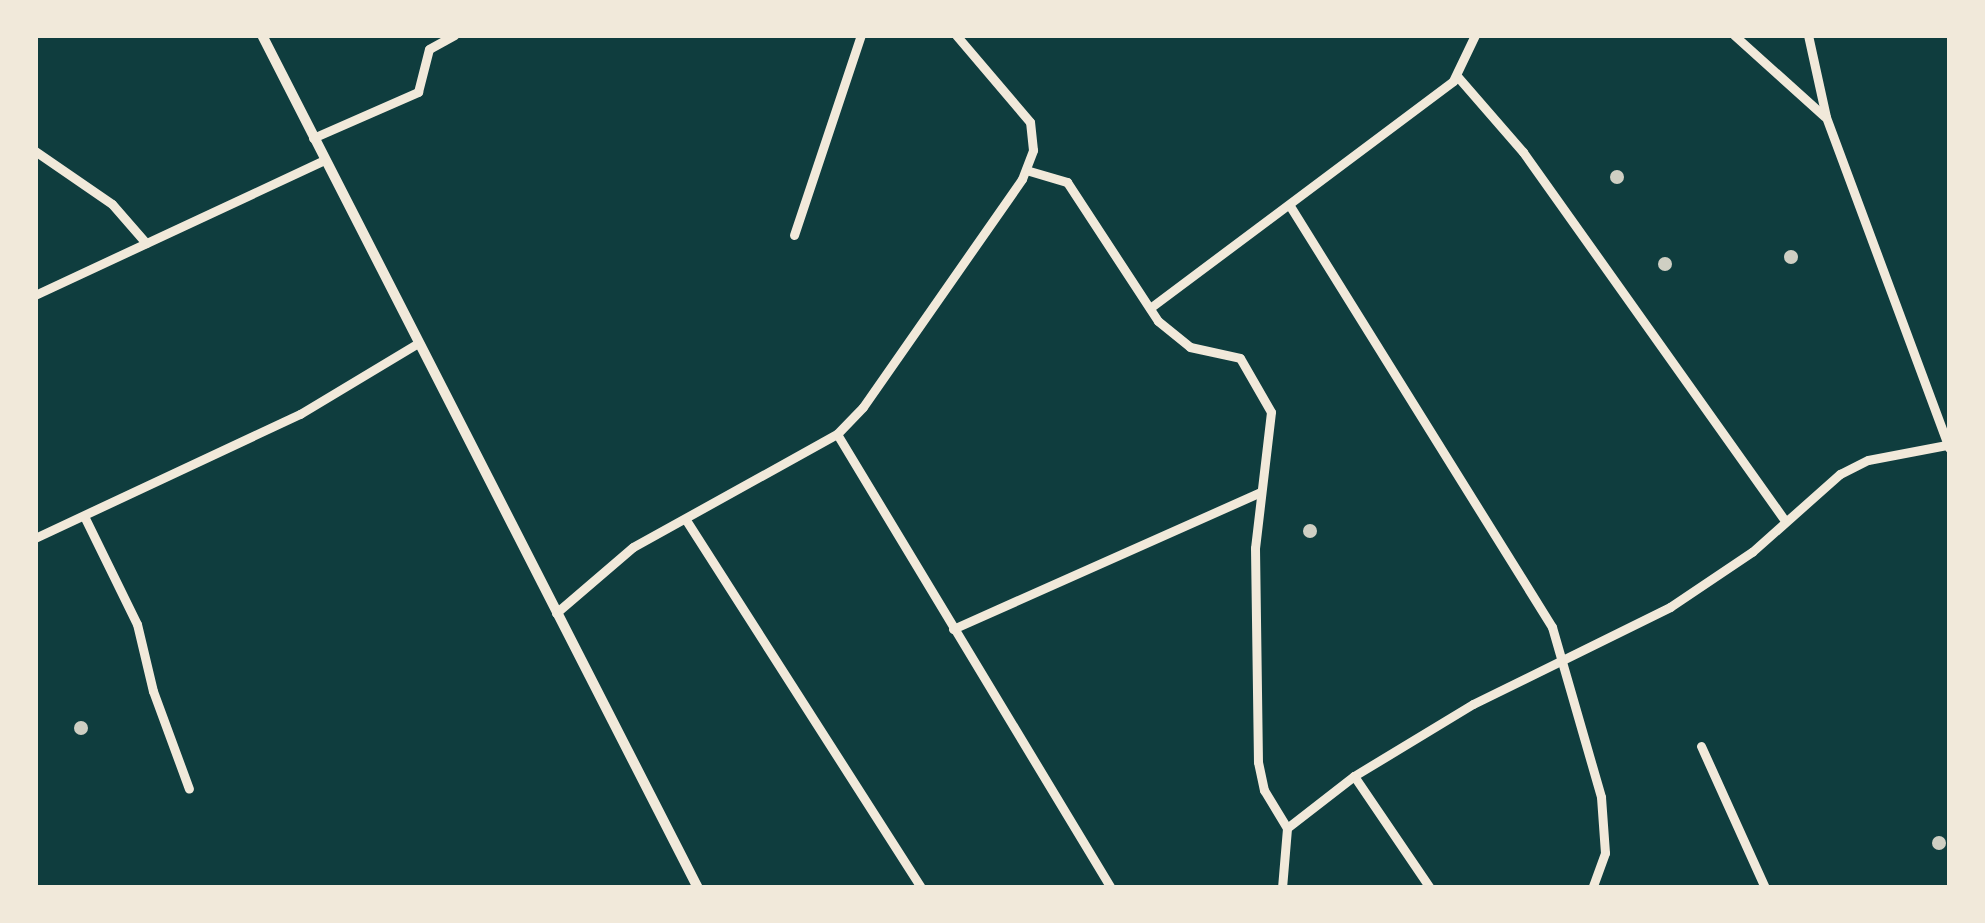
<!DOCTYPE html>
<style>
body{margin:0}
#map{position:relative;width:1985px;height:923px;overflow:hidden;background:#0f3d3e;font-family:Barlow,sans-serif}
div>[style]{position:absolute}
.building>*{inset:0;background:#cfcfc3}
.round{border-radius:50%}
.minor>*{height:9px;margin:-4.5px;padding:0 4.5px;transform-origin:4.5px;border-radius:4.5px;background:#f1e9da}
.tertiary>*{height:10px;margin:-5px;padding:0 5px;transform-origin:5px;border-radius:5px;background:#f1e9da}
span{translate:-50% -50%;white-space:nowrap;text-align:center;line-height:1.15;-webkit-text-stroke:10px #f1e9da;paint-order:stroke}
.frame{position:absolute;inset:0;border:38px solid #f1e9da;pointer-events:none}
</style>
<div id="map">
<div class="building">
<div class="round" style="left:1610px;top:170px;width:14px;height:14px"></div>
<div class="round" style="left:1784px;top:250px;width:14px;height:14px"></div>
<div class="round" style="left:1658px;top:257px;width:14px;height:14px"></div>
<div class="round" style="left:1303px;top:524px;width:14px;height:14px"></div>
<div class="round" style="left:74px;top:721px;width:14px;height:14px"></div>
<div class="round" style="left:1932px;top:836px;width:14px;height:14px"></div>
</div>
<div class="minor">
<div style="left:1734px;top:35px;width:122px;rotate:42deg"></div>
<div style="left:1808px;top:35px;width:84px;rotate:77.6deg"></div>
<div style="left:1826px;top:117px;width:353px;rotate:69.6deg"></div>
<div style="left:1457px;top:76px;width:101px;rotate:49deg"></div>
<div style="left:1523px;top:152px;width:453px;rotate:54.6deg"></div>
<div style="left:313px;top:138px;width:115px;rotate:-23.7deg"></div>
<div style="left:418px;top:92px;width:44px;rotate:-75.7deg"></div>
<div style="left:429px;top:49px;width:29px;rotate:-29deg"></div>
<div style="left:35px;top:151px;width:93px;rotate:34.5deg"></div>
<div style="left:112px;top:204px;width:52px;rotate:48.9deg"></div>
<div style="left:1026px;top:170px;width:43px;rotate:16.3deg"></div>
<div style="left:1067px;top:182px;width:166px;rotate:56.8deg"></div>
<div style="left:1158px;top:321px;width:41px;rotate:39.1deg"></div>
<div style="left:1190px;top:347px;width:51px;rotate:12.4deg"></div>
<div style="left:1240px;top:358px;width:62px;rotate:60.1deg"></div>
<div style="left:1271px;top:412px;width:137px;rotate:96.7deg"></div>
<div style="left:1255px;top:548px;width:214px;rotate:89.2deg"></div>
<div style="left:1258px;top:762px;width:29px;rotate:78deg"></div>
<div style="left:1264px;top:790px;width:44px;rotate:58.8deg"></div>
<div style="left:1290px;top:206px;width:496px;rotate:58.1deg"></div>
<div style="left:1552px;top:627px;width:177px;rotate:73.9deg"></div>
<div style="left:1601px;top:797px;width:56px;rotate:85.9deg"></div>
<div style="left:1605px;top:853px;width:37px;rotate:110deg"></div>
<div style="left:794px;top:235px;width:211px;rotate:-71.5deg"></div>
<div style="left:35px;top:295px;width:319px;rotate:-25deg"></div>
<div style="left:1150px;top:308px;width:379px;rotate:-36.8deg"></div>
<div style="left:1453px;top:81px;width:51px;rotate:-64.4deg"></div>
<div style="left:837px;top:434px;width:530px;rotate:58.89deg"></div>
<div style="left:84px;top:516px;width:120px;rotate:63.9deg"></div>
<div style="left:137px;top:624px;width:69px;rotate:76.6deg"></div>
<div style="left:153px;top:691px;width:104px;rotate:69.8deg"></div>
<div style="left:686px;top:520px;width:437px;rotate:57.4deg"></div>
<div style="left:35px;top:538px;width:293px;rotate:-25.1deg"></div>
<div style="left:300px;top:414px;width:134px;rotate:-31deg"></div>
<div style="left:556px;top:613px;width:101px;rotate:-40.6deg"></div>
<div style="left:633px;top:547px;width:233px;rotate:-29deg"></div>
<div style="left:837px;top:434px;width:37px;rotate:-46deg"></div>
<div style="left:863px;top:407px;width:278px;rotate:-55.1deg"></div>
<div style="left:1022px;top:179px;width:31px;rotate:-69deg"></div>
<div style="left:1033px;top:150px;width:28px;rotate:-96deg"></div>
<div style="left:1030px;top:122px;width:114px;rotate:-130.4deg"></div>
<div style="left:953px;top:629px;width:337px;rotate:-24deg"></div>
<div style="left:1701px;top:746px;width:156px;rotate:65.7deg"></div>
<div style="left:1354px;top:776px;width:135px;rotate:55.8deg"></div>
<div style="left:1282px;top:888px;width:60px;rotate:-85.2deg"></div>
<div style="left:1287px;top:828px;width:85px;rotate:-37.8deg"></div>
<div style="left:1354px;top:776px;width:139px;rotate:-31.2deg"></div>
<div style="left:1473px;top:704px;width:220px;rotate:-26.2deg"></div>
<div style="left:1670px;top:607px;width:99px;rotate:-33.9deg"></div>
<div style="left:1752px;top:552px;width:118px;rotate:-41.6deg"></div>
<div style="left:1840px;top:474px;width:31px;rotate:-27deg"></div>
<div style="left:1868px;top:460px;width:80px;rotate:-10.8deg"></div>
</div>
<div class="tertiary">
<div style="left:262px;top:35px;width:958px;rotate:62.93deg"></div>
</div>
<div class="frame"></div>
</div>
